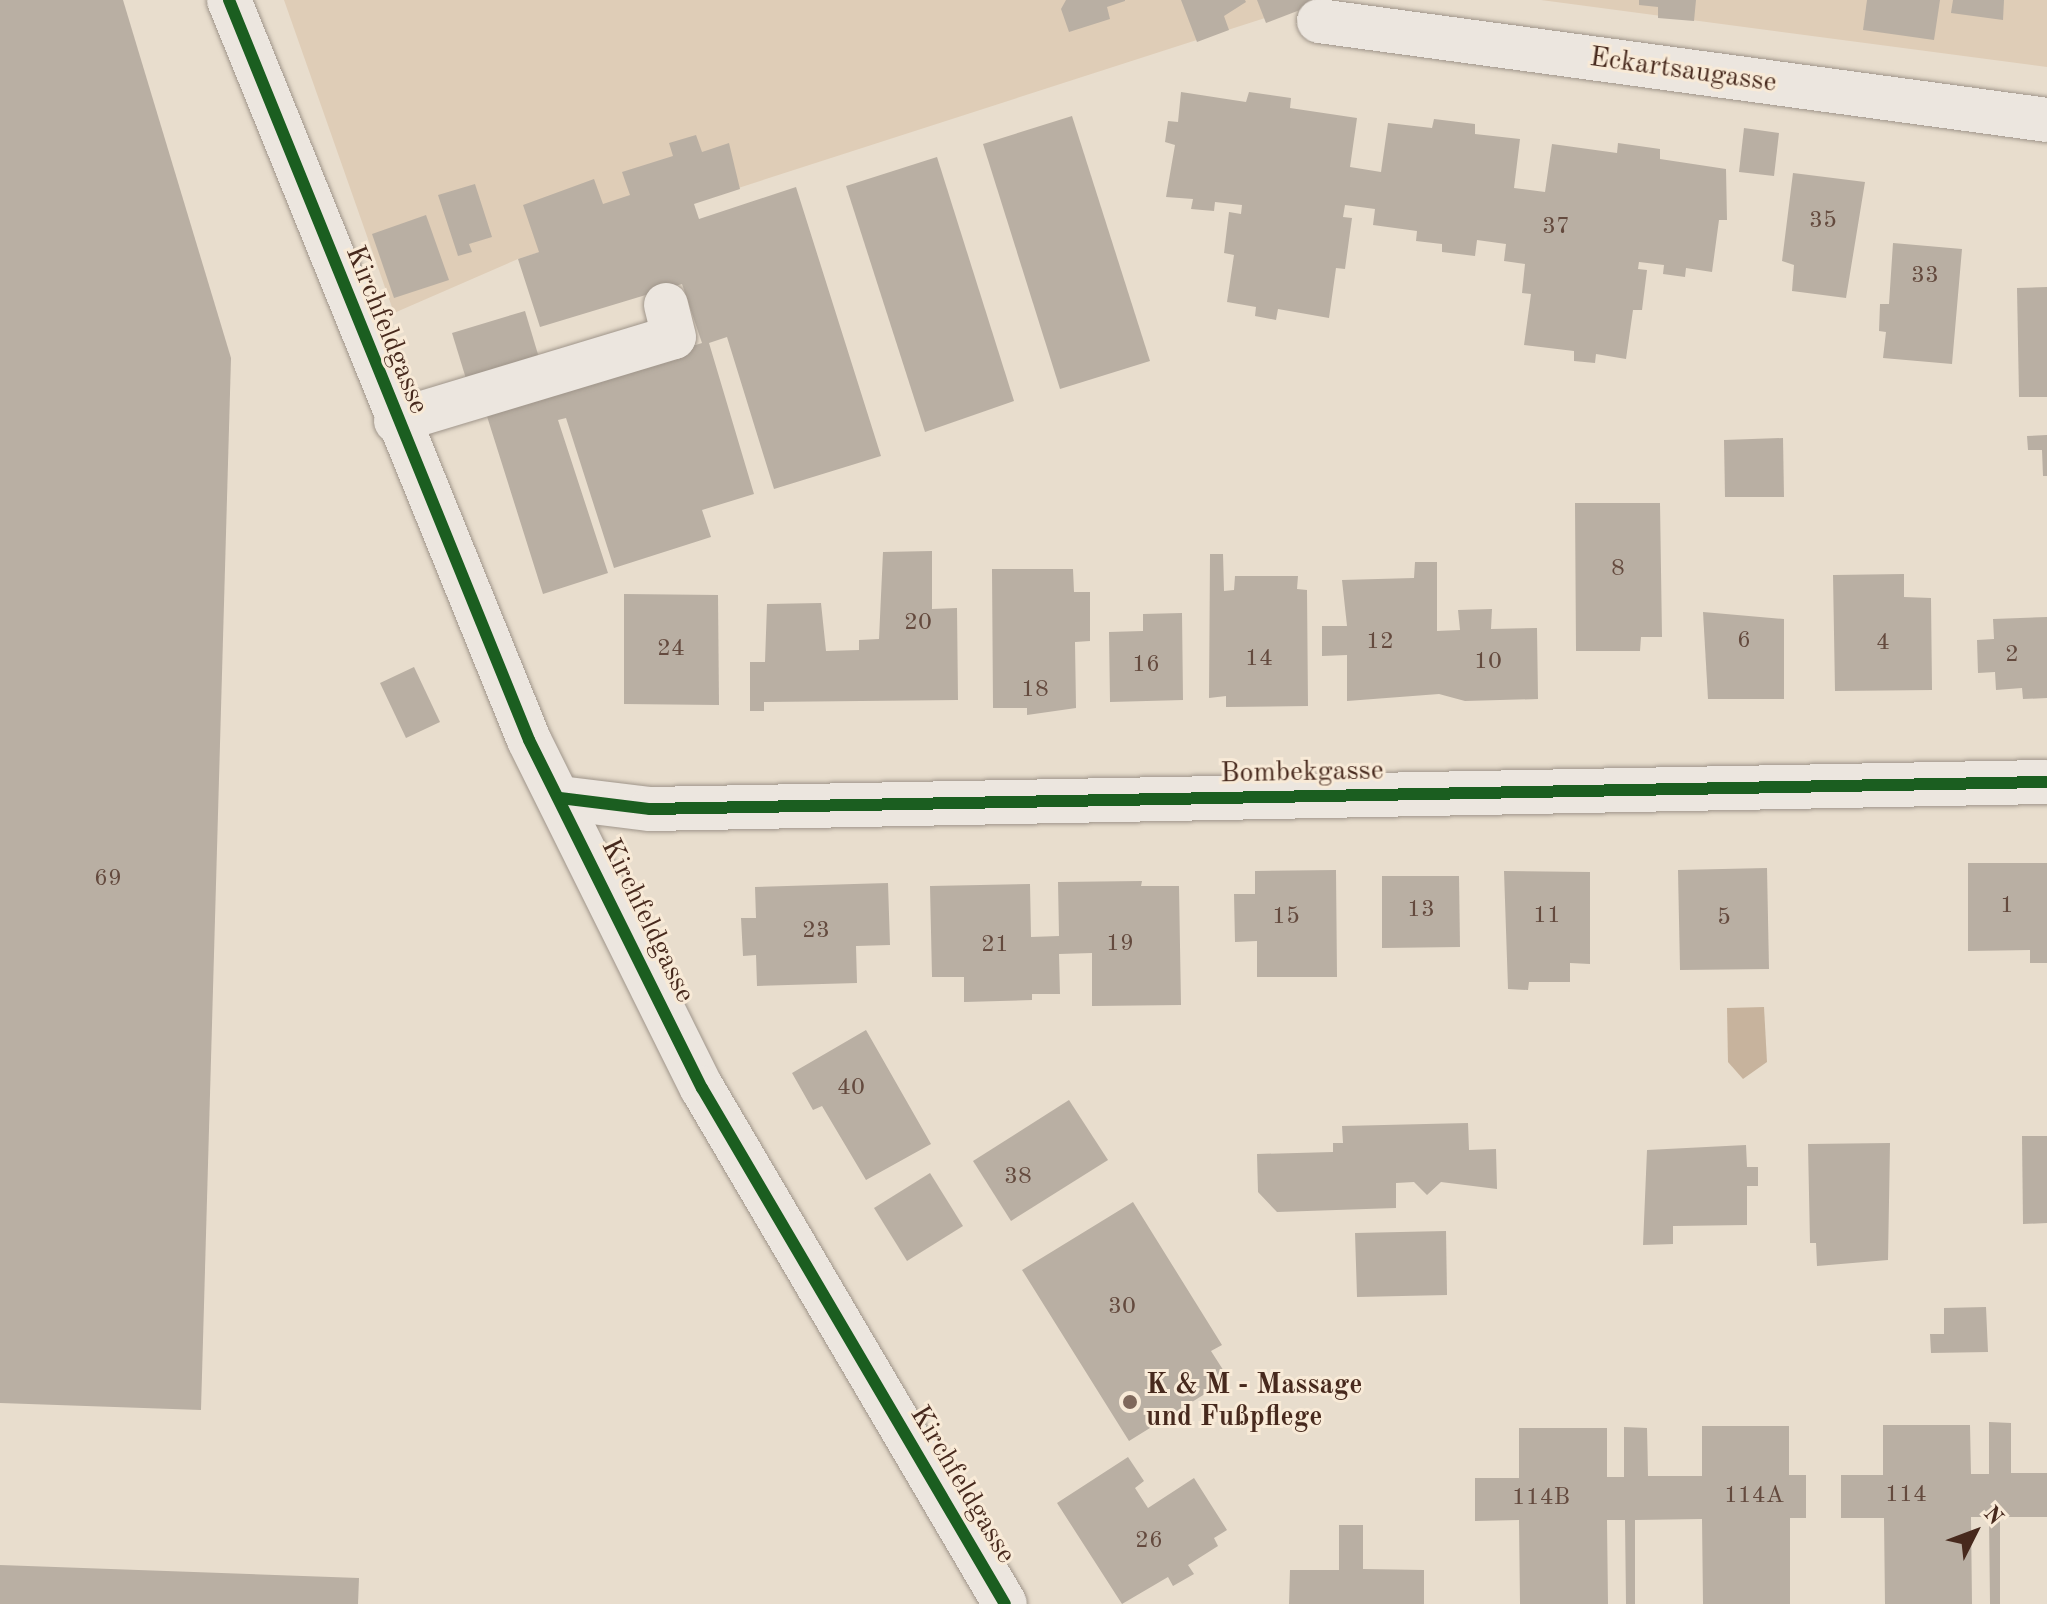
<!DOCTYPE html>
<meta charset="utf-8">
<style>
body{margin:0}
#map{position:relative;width:2047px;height:1604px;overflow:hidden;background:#e8ddcd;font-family:"Old Standard TT",serif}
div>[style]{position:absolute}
.green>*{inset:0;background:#dfcdb7}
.water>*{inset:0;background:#c7b39d}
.building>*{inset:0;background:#b9afa3}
.roads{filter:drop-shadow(0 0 2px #9f958a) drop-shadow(0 0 2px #9f958a)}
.minor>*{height:44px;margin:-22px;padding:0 22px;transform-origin:22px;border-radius:22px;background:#ece6df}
.cycleway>*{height:12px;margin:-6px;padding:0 6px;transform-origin:6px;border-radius:6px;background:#1b5e20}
.dots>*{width:22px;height:22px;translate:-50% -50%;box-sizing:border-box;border:4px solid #f8ead7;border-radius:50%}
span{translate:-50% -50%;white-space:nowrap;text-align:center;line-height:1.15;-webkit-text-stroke:6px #f8ead7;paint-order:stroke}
.number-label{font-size:24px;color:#644a3e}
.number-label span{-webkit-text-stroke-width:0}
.street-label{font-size:28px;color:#47291d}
.poi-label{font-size:28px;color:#47291d;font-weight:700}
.left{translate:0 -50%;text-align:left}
.north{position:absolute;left:1935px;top:1492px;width:80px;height:80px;-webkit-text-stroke:6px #f8ead7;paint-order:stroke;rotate:48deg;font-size:22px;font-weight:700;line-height:32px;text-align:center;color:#47291d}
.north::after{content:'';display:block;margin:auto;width:28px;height:36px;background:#47291d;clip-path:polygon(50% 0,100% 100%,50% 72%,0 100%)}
</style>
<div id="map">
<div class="green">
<div style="clip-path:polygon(284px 0,1321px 0,518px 259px,394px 313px)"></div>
<div style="clip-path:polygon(1541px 0,2047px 0,2047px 67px)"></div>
</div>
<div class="water">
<div style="clip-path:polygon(1764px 1007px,1767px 1062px,1743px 1079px,1728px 1062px,1727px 1008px)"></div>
</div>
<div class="building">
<div style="clip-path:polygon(0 0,123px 0,231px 358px,201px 1410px,0 1403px)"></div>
<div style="clip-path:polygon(1066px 0,1125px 0,1125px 1px,1107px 7px,1110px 19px,1069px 32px,1061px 9px)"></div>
<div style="clip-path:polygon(1181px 0,1245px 0,1246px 2px,1224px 16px,1229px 30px,1197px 42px)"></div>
<div style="clip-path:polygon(1257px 0,1326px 0,1266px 23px)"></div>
<div style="clip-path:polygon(1639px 0,1696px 0,1694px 21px,1658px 18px,1658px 7px,1639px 5px)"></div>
<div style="clip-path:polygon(1867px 0,1940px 0,1934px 40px,1863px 30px)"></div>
<div style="clip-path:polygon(1953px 0,2004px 0,2003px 20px,1951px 13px)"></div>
<div style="clip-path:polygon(1181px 92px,1246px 102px,1249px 92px,1291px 98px,1290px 108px,1357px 118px,1350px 167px,1381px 172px,1388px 123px,1432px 128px,1434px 119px,1475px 124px,1475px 134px,1520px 139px,1514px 188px,1545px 192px,1552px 144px,1617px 153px,1618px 143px,1660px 149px,1660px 159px,1726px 169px,1727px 220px,1719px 220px,1712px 272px,1686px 268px,1685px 277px,1663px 274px,1664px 265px,1639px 262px,1638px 269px,1647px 270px,1642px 310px,1633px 310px,1626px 359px,1596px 354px,1595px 363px,1574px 361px,1574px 351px,1524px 345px,1531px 294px,1522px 293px,1525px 264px,1504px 261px,1506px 244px,1477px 240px,1475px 256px,1442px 252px,1442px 244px,1416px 241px,1417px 231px,1373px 225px,1375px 209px,1345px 205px,1343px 217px,1352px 218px,1345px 269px,1336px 268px,1329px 318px,1278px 309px,1276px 320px,1255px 316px,1256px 307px,1227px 302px,1234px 255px,1224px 253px,1229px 212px,1241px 214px,1242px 205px,1215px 202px,1214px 211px,1191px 209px,1193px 199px,1166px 197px,1175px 145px,1165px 142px,1168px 121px,1178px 122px)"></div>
<div style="clip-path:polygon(1072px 116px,1150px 361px,1060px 389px,983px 144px)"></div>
<div style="clip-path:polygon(1744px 128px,1779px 133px,1774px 176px,1739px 172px)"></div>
<div style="clip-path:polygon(696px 135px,702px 152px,729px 143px,740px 189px,694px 204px,699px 219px,796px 187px,881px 456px,774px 489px,727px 337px,709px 343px,754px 494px,702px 510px,711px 537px,614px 568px,566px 418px,558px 420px,608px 573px,543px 594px,485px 410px,702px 343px,682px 284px,540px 327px,518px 259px,539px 252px,523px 205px,594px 179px,603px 204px,630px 195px,622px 172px,673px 156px,669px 143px)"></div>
<div style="clip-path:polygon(937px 157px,1014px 401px,925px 432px,846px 186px)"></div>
<div style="clip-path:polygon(1793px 173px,1865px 182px,1846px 298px,1792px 291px,1794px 265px,1782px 261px)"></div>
<div style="clip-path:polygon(475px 184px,492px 237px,469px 244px,472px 252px,458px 256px,438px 195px)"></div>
<div style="clip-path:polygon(426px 215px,449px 280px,394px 298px,372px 234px)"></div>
<div style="clip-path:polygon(1893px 243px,1962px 249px,1952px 364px,1883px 358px,1886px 332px,1879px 331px,1880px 304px,1889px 304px)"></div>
<div style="clip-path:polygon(2047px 287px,2047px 397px,2019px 397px,2017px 288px)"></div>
<div style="clip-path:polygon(525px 311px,540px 361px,467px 382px,452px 333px)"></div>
<div style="clip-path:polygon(2047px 435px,2047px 476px,2043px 476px,2042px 450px,2028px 450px,2027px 436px)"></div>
<div style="clip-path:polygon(1783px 438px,1784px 497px,1725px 497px,1724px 440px)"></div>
<div style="clip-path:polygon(1575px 503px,1660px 503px,1662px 637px,1641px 637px,1640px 651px,1576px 651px)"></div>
<div style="clip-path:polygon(932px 551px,932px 609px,957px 608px,958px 700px,764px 702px,764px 711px,750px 711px,750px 662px,765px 662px,767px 604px,821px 603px,826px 651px,859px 650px,859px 640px,879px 639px,883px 552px)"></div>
<div style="clip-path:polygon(1210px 554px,1223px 554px,1224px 591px,1234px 590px,1235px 576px,1298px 576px,1297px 589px,1307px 590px,1308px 706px,1226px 707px,1226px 696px,1209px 698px)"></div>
<div style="clip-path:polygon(1415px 562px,1437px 562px,1437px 631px,1460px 630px,1458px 610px,1492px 609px,1491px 629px,1537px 628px,1538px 699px,1465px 701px,1439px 694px,1347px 701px,1347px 655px,1322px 656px,1322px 626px,1347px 626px,1342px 580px,1414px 578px)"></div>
<div style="clip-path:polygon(992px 569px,1073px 569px,1074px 592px,1090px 592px,1090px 641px,1075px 642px,1076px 708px,1027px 715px,1027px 708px,993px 708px)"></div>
<div style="clip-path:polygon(1904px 574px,1904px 597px,1931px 598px,1932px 690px,1835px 691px,1833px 575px)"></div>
<div style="clip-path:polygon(624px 594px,718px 595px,719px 705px,624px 704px)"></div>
<div style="clip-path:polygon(1703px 612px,1784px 619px,1784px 699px,1708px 699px)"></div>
<div style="clip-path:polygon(1182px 613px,1183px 700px,1110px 702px,1109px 632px,1143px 631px,1143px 614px)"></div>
<div style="clip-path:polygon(2047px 617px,2047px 698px,2023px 699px,2022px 688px,1996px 690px,1995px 672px,1978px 673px,1977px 640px,1994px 639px,1993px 619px)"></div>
<div style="clip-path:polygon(414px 667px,440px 722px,406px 738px,380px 683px)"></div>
<div style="clip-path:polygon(1968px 863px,2047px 863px,2047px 963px,2030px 963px,2030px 950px,1968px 951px)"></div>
<div style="clip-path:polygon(1767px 868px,1769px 969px,1680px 970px,1678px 870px)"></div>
<div style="clip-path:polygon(1336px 870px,1337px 977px,1257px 977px,1257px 941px,1235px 942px,1234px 894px,1255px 894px,1255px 871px)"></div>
<div style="clip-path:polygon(1504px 871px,1590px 872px,1590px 964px,1570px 963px,1570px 982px,1529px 982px,1528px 990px,1508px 989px)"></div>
<div style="clip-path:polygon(1382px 876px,1459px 876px,1460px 947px,1382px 948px)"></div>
<div style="clip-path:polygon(1142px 881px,1141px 886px,1179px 886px,1181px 1005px,1092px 1006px,1092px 953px,1059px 954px,1060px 994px,1032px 994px,1032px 1000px,964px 1002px,964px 977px,932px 977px,930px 886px,1030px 884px,1031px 937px,1059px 936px,1058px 882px)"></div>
<div style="clip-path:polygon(888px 883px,890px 945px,856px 946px,857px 983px,757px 986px,756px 955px,743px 956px,741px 918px,756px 918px,755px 887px)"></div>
<div style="clip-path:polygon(866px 1030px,931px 1144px,866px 1180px,822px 1106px,813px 1110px,792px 1073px)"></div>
<div style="clip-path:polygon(1069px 1100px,1108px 1160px,1011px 1221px,973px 1161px)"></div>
<div style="clip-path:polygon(1468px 1123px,1469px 1150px,1496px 1149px,1497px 1189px,1441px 1182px,1427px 1195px,1414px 1182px,1396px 1183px,1396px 1208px,1277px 1212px,1258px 1192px,1257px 1154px,1333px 1152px,1333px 1143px,1343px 1143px,1342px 1126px)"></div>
<div style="clip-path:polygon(2022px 1136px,2047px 1136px,2047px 1223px,2023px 1224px)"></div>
<div style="clip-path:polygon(1890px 1143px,1888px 1260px,1817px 1266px,1816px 1243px,1810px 1243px,1808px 1144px)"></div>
<div style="clip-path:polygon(1746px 1145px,1747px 1167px,1758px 1167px,1758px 1186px,1747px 1186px,1747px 1225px,1673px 1226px,1673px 1244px,1643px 1245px,1647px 1150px)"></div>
<div style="clip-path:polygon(930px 1173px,963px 1226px,907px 1261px,874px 1208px)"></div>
<div style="clip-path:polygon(1133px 1202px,1222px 1345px,1211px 1351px,1229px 1379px,1129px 1441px,1022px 1270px)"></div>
<div style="clip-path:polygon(1446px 1231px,1447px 1295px,1357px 1297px,1355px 1233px)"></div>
<div style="clip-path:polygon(1986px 1307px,1988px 1352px,1931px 1353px,1930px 1334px,1944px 1334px,1944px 1308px)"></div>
<div style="clip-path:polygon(1989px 1422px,2011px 1423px,2011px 1473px,2047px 1473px,2047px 1517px,2000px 1517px,2000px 1604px,1990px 1604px,1989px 1517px,1971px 1517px,1972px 1604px,1885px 1604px,1884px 1518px,1841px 1518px,1841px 1475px,1883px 1475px,1883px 1425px,1970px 1425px,1971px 1474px,1989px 1474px)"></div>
<div style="clip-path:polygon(1702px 1426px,1789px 1426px,1789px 1475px,1806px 1475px,1806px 1518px,1790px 1518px,1790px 1604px,1703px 1604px,1702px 1519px,1635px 1520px,1635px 1604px,1626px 1604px,1625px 1520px,1607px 1520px,1608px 1604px,1520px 1604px,1519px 1520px,1475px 1521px,1475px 1478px,1519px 1478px,1519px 1428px,1607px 1428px,1607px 1477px,1624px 1477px,1624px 1427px,1647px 1428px,1648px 1476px,1702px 1476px)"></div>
<div style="clip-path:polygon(1128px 1457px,1144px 1481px,1135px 1488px,1148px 1508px,1194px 1478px,1227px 1530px,1214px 1538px,1218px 1546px,1188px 1565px,1194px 1574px,1173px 1586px,1168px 1577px,1122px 1604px,1057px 1503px)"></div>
<div style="clip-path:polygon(1339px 1525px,1363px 1525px,1363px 1569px,1424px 1570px,1424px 1604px,1289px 1604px,1290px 1570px,1339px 1570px)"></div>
<div style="clip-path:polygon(0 1565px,359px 1578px,358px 1604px,0 1604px)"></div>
</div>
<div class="roads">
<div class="minor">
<div style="left:229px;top:0;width:798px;rotate:67.93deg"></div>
<div style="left:529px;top:740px;width:389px;rotate:63.6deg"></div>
<div style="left:702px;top:1088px;width:598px;rotate:59.58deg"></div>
<div style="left:1319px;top:21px;width:735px;rotate:7.74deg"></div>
<div style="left:396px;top:421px;width:290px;rotate:-16.8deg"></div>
<div style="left:674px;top:337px;width:33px;rotate:-104deg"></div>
<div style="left:560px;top:798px;width:91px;rotate:7deg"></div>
<div style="left:650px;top:809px;width:1397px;rotate:-1.11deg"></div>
</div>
</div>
<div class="cycleway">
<div style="left:229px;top:0;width:798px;rotate:67.93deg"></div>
<div style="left:529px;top:740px;width:389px;rotate:63.6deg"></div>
<div style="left:702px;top:1088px;width:598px;rotate:59.58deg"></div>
<div style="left:560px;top:798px;width:91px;rotate:7deg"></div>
<div style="left:650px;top:809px;width:1397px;rotate:-1.11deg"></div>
</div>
<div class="dots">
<div style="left:1130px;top:1402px;background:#7f685b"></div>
</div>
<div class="number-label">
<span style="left:1823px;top:222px">35</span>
<span style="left:1556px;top:228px">37</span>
<span style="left:1925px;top:277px">33</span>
<span style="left:1618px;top:570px">8</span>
<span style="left:918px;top:624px">20</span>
<span style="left:1744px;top:642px">6</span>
<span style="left:1380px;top:643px">12</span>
<span style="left:1883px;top:644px">4</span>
<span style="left:671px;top:650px">24</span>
<span style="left:2012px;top:656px">2</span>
<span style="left:1259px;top:660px">14</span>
<span style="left:1488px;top:663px">10</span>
<span style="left:1146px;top:666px">16</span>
<span style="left:1035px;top:691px">18</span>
<span style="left:108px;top:880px">69</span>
<span style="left:2007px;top:907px">1</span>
<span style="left:1421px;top:911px">13</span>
<span style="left:1547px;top:917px">11</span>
<span style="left:1286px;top:918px">15</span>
<span style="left:1724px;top:919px">5</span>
<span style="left:816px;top:932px">23</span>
<span style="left:1120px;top:945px">19</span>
<span style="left:995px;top:946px">21</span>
<span style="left:851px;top:1089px">40</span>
<span style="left:1018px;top:1178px">38</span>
<span style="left:1122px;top:1308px">30</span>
<span style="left:1906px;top:1496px">114</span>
<span style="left:1754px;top:1497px">114A</span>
<span style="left:1541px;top:1499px">114B</span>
<span style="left:1149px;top:1542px">26</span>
</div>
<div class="street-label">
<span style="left:1683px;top:71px;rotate:8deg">Eckartsaugasse</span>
<span style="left:386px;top:330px;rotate:68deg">Kirchfeldgasse</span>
<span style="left:1302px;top:773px;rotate:-1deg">Bombekgasse</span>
<span style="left:647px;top:921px;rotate:64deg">Kirchfeldgasse</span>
<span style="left:962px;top:1485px;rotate:59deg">Kirchfeldgasse</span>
</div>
<div class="poi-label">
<span class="left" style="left:1146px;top:1402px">K &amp; M - Massage<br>und Fußpflege</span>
</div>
<div class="north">N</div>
</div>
